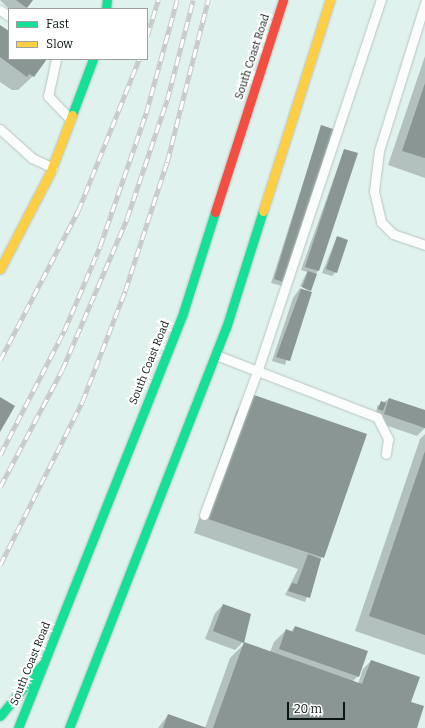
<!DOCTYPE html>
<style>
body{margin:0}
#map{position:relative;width:425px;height:728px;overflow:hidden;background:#e0f2ee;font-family:Bitter,serif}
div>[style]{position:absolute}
.shadow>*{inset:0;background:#0003}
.building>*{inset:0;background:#899693}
.roads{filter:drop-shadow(0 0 1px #b7c5c2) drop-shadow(0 0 1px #b7c5c2)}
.lane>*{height:9px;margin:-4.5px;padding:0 4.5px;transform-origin:4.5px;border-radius:4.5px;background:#fafdfc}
.fast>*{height:9px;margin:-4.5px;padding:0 4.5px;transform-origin:4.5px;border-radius:4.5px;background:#16e098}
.slow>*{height:9px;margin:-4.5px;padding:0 4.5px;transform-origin:4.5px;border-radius:4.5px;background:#ffcf43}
.jam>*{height:9px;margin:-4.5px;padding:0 4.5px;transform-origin:4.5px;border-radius:4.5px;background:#f24e42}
.rail>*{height:4.5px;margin-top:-2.25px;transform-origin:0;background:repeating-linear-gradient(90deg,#fff 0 9px,#c6cac9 0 18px);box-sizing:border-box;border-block:1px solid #c6cac9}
span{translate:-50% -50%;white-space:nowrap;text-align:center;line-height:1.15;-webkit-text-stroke:4px #fff;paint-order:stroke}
.street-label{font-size:11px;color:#0b1714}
.legend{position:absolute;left:8px;top:8px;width:140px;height:52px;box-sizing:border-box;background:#fff;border:1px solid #9da2a1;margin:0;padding:5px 7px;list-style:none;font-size:12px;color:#0b1714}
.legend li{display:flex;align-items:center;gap:8px;height:20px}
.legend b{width:20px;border:1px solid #9da2a1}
.scale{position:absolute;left:287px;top:702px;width:58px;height:18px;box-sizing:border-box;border:2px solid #0b1714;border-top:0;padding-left:5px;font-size:12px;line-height:14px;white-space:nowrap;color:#0b1714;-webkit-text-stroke:3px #fff;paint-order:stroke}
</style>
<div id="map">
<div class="shadow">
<div style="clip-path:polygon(0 0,33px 0,25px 9px,9px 9px)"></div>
<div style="clip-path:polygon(0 26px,9px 33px,9px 59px,33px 76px,18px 90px,12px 90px,0 82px)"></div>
<div style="clip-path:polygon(425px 56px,425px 178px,388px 165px)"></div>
<div style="clip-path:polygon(321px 127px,282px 286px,271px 283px)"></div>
<div style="clip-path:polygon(344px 150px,318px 270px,309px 291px,300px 286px,307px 272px,301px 270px)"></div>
<div style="clip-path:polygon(337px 237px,336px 272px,332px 276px,322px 273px)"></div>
<div style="clip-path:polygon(300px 288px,309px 291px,285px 365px,272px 361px,293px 298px)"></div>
<div style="clip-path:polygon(252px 395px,366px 435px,305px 602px,285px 595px,298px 569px,194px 533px,237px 410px)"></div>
<div style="clip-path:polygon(389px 399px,425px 411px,425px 428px,417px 436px,376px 422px,377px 406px)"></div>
<div style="clip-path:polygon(425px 434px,425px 655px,355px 631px,420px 439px)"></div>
<div style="clip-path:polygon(223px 605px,243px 642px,235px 650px,205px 639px,215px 613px)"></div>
<div style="clip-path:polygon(295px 627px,358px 676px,352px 682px,358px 684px,363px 669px,371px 661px,410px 702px,416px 728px,205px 728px,230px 658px,245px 643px,270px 652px,274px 642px,286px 630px,290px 632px)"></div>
<div style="clip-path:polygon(168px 715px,205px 728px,158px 728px)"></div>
</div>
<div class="building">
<div style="clip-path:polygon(16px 0,33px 0,27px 8px)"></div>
<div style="clip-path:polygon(0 25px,9px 31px,9px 59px,47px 59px,34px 77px,29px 74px,27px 77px,0 57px)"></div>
<div style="clip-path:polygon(425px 83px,425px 158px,402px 151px)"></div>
<div style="clip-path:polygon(321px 125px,336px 130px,287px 283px,274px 279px)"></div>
<div style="clip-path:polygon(344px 149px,358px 153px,319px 271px,305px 267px)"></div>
<div style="clip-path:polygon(337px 236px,348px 240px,337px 273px,326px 269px)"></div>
<div style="clip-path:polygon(308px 271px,317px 274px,311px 291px,302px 287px)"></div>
<div style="clip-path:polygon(301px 289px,312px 292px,290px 361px,276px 357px)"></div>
<div style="clip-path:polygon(251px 394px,367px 434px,324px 558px,208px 519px)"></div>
<div style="clip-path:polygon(0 397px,15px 406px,0 432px)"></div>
<div style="clip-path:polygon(389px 398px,425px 410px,425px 428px,384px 414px)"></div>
<div style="clip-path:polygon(381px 401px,386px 403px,383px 411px,378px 409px)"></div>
<div style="clip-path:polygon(425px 451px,425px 635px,369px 616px)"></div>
<div style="clip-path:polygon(308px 554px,321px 559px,310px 598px,288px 591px,292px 583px,297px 584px)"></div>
<div style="clip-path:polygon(223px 604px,251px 614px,244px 643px,213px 631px)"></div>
<div style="clip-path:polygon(295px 626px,368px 651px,359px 677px,279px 649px,286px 629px,293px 632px)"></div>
<div style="clip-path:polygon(244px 642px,362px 684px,371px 660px,420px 677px,411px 702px,424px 706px,417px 728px,213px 728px)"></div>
<div style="clip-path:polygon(168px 714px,207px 728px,163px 728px)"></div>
</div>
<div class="roads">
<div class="lane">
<div style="left:425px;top:3px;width:155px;rotate:107.3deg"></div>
<div style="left:379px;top:151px;width:40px;rotate:97.1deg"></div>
<div style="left:374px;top:191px;width:32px;rotate:77deg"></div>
<div style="left:381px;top:222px;width:17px;rotate:45deg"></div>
<div style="left:393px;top:234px;width:34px;rotate:19deg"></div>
<div style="left:0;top:10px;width:11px;rotate:34deg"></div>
<div style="left:56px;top:59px;width:38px;rotate:102deg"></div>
<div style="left:48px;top:96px;width:32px;rotate:46deg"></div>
<div style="left:0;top:129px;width:43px;rotate:42.2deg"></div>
<div style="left:32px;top:158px;width:23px;rotate:25deg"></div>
<div style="left:216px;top:355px;width:173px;rotate:21.1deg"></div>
<div style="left:377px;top:417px;width:25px;rotate:63deg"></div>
<div style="left:388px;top:439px;width:15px;rotate:98deg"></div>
<div style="left:204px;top:515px;width:153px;rotate:-69.7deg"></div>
<div style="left:257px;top:372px;width:392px;rotate:-71.6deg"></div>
</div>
<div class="fast">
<div style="left:106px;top:9px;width:9px;rotate:-84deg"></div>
<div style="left:72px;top:115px;width:60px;rotate:-69.4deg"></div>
<div style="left:0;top:716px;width:65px;rotate:-50.6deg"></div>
<div style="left:18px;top:728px;width:447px;rotate:-68.3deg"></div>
<div style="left:183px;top:313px;width:106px;rotate:-72.4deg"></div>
<div style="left:69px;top:728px;width:430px;rotate:-68.6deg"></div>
<div style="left:226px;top:328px;width:123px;rotate:-72.5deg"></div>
</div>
<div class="slow">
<div style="left:263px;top:211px;width:221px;rotate:-72.4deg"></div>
<div style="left:0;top:269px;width:108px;rotate:-62.5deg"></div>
<div style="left:50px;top:173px;width:62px;rotate:-69.2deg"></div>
</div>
<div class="jam">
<div style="left:215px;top:212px;width:223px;rotate:-72.2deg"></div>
</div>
</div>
<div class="rail">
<div style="left:147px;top:36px;width:38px;rotate:-73deg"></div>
<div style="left:0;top:360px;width:168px;rotate:-62.4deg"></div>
<div style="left:78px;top:211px;width:164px;rotate:-68.1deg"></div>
<div style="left:0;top:455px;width:140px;rotate:-62.7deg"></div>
<div style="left:64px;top:331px;width:92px;rotate:-67deg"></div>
<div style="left:100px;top:246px;width:141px;rotate:-70.9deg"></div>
<div style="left:146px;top:113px;width:117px;rotate:-74.7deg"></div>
<div style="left:0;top:487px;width:132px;rotate:-62.1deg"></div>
<div style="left:62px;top:370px;width:165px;rotate:-66.8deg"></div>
<div style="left:127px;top:218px;width:125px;rotate:-71.3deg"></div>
<div style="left:167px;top:100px;width:103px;rotate:-75.4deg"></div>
<div style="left:0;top:565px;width:182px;rotate:-63.3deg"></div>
<div style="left:82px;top:402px;width:119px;rotate:-68.8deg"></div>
<div style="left:125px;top:291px;width:136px;rotate:-72deg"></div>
<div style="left:167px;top:162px;width:167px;rotate:-75.8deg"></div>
</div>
<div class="street-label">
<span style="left:253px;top:57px;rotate:-72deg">South Coast Road</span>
<span style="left:150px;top:363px;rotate:-68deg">South Coast Road</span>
<span style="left:31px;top:664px;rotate:-68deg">South Coast Road</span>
</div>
<ul class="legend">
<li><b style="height:5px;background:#16e098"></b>Fast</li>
<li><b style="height:5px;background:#ffcf43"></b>Slow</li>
</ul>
<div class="scale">20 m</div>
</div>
